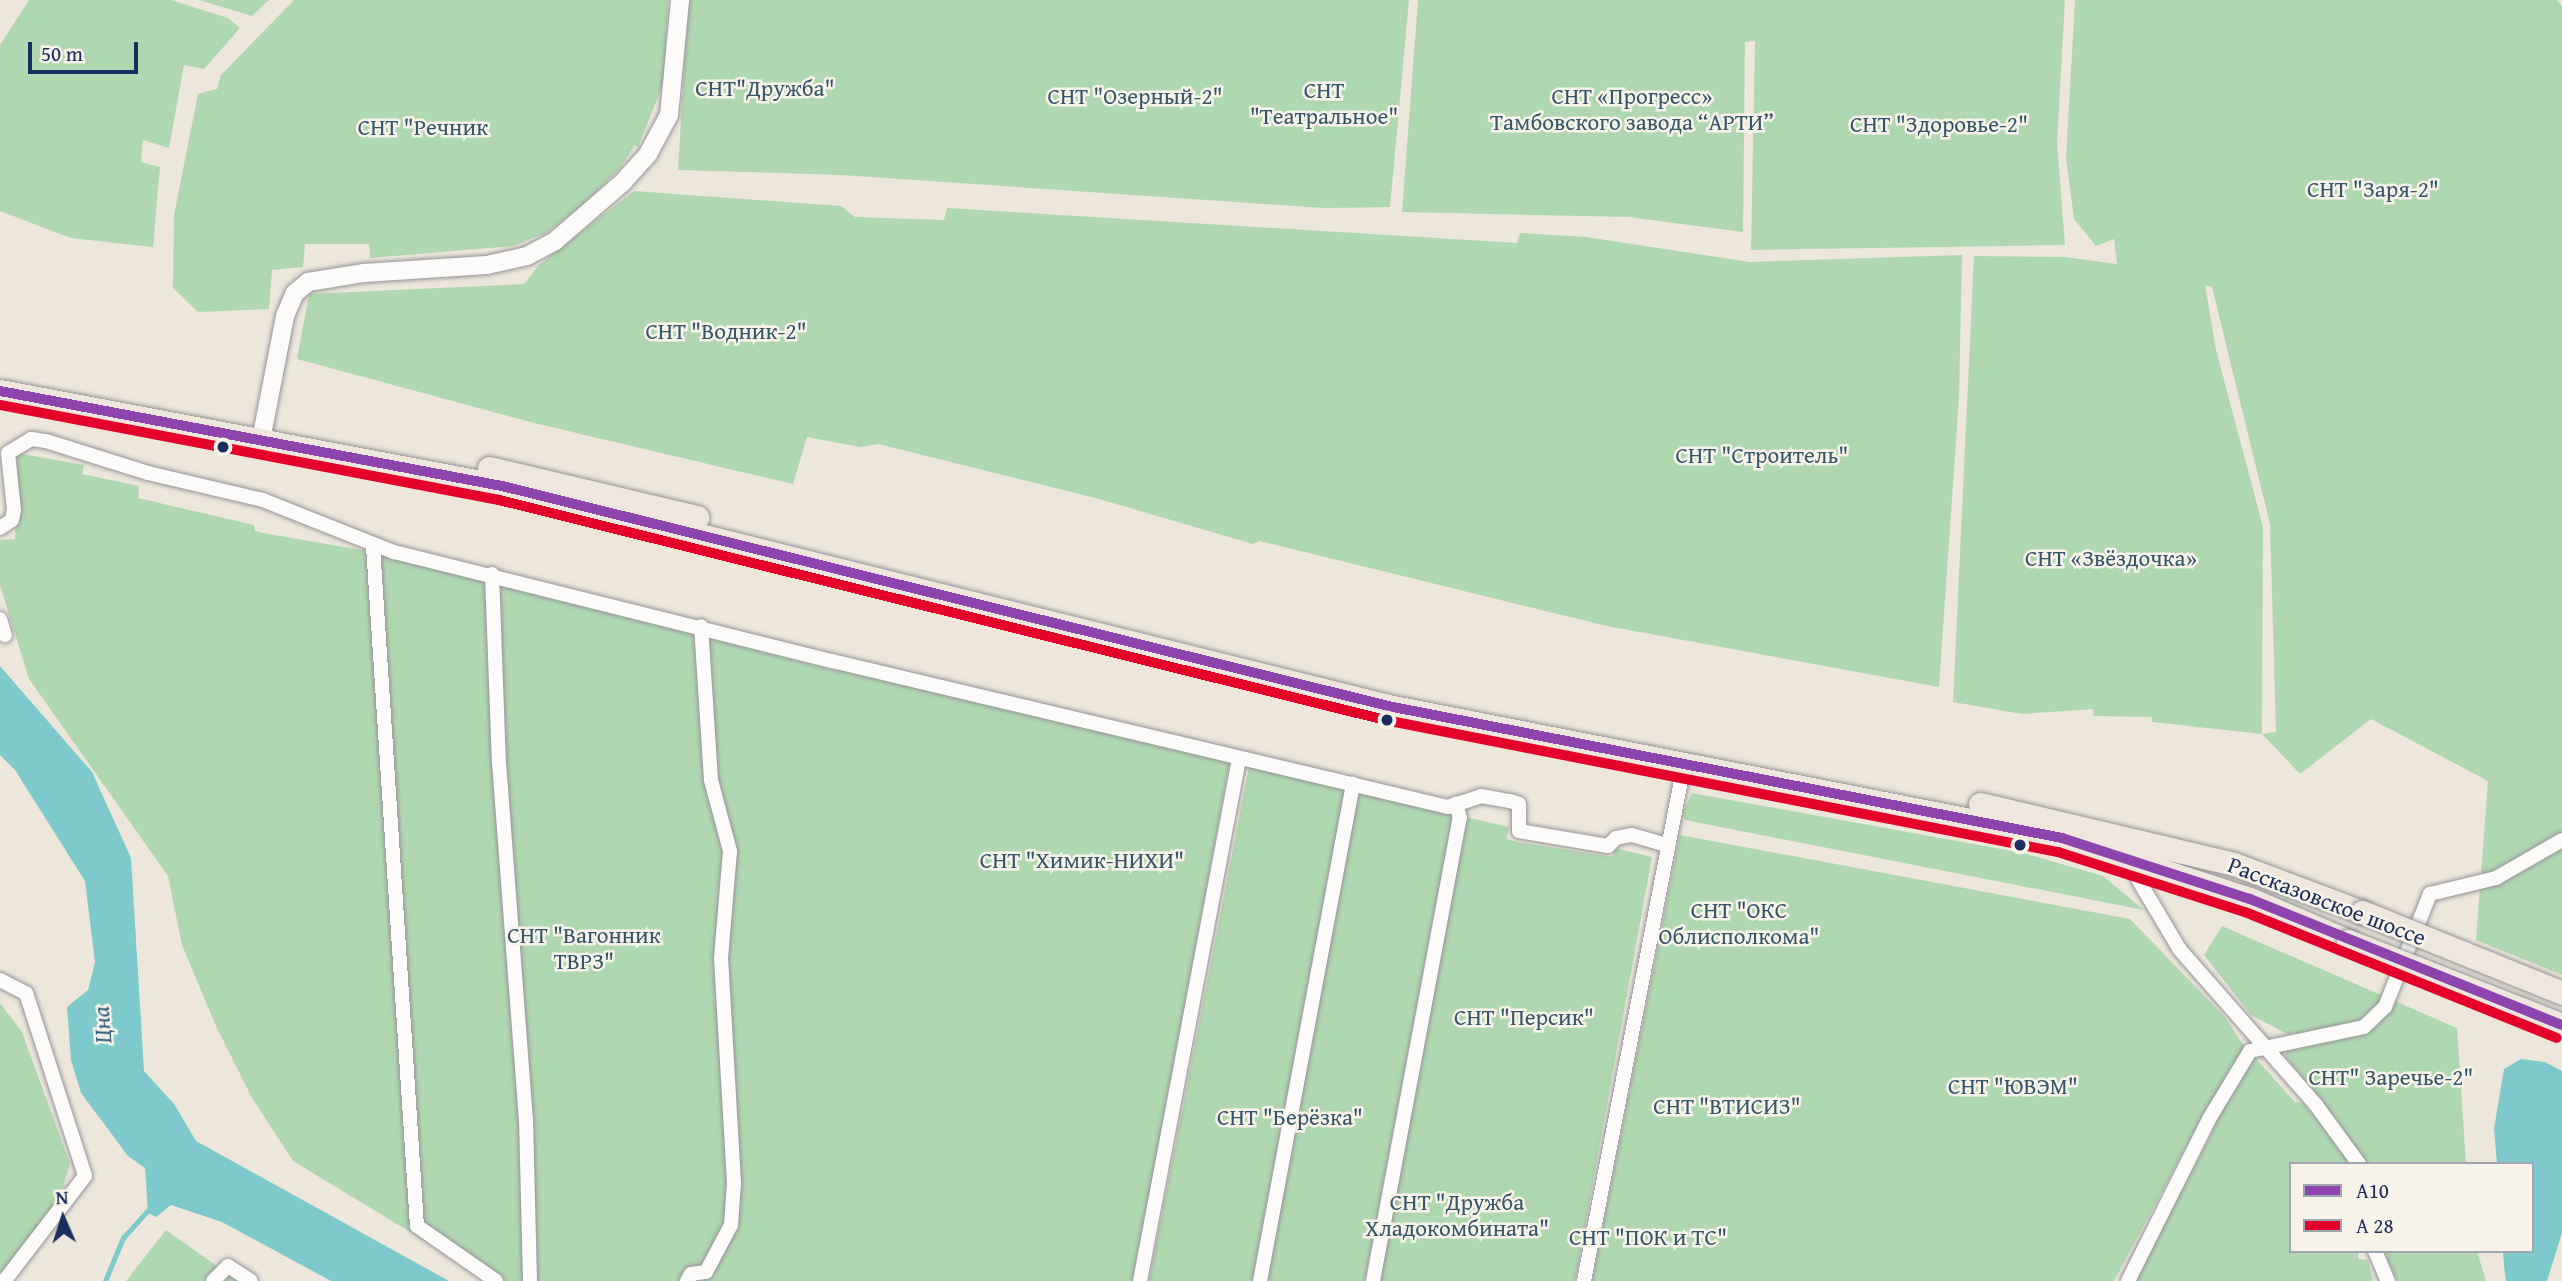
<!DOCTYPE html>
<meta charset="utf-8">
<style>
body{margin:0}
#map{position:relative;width:2562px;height:1281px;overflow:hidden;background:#ece6db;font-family:"Gentium Book Plus",serif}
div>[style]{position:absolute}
.green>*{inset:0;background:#b0d8b0}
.water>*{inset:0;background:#7dc9cb}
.stream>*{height:4.5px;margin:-2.25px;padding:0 2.25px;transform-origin:2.25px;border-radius:2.25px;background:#7dc9cb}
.roads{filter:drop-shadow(0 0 2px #949597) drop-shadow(0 0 2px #949597)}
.minor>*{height:14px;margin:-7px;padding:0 7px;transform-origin:7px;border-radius:7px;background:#fcfbfa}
.tertiary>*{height:18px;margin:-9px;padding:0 9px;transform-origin:9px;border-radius:9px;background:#fcfbfa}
.primary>*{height:23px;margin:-11.5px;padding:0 11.5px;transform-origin:11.5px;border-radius:11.5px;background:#efe6de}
.bridges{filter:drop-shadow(0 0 2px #949597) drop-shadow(0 0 2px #949597)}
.primary-bridge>*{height:23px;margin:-11.5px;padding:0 11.5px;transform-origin:11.5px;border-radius:11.5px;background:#efe6de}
.bus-1>*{height:10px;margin:-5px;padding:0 5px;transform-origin:5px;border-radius:5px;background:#8e44ad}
.bus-2>*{height:10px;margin:-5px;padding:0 5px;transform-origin:5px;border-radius:5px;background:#e4002b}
.dots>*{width:19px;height:19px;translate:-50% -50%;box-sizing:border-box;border:4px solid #f7f3e8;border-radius:50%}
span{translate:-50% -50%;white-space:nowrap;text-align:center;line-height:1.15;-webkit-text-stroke:5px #f7f3e8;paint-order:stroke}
.park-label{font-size:23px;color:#34566a}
.street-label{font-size:23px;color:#1b2f5e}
.water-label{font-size:24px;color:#2a597d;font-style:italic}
.legend{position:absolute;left:2289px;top:1162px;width:245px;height:91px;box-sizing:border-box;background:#f7f3e8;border:2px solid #9fa5b1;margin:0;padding:9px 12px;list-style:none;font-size:21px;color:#1b2f5e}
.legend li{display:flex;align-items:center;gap:14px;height:35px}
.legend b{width:35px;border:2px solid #9fa5b1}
.north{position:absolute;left:28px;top:1183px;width:70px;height:70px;-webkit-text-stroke:5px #f7f3e8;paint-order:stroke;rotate:357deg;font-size:19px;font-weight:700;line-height:28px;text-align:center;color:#1b2f5e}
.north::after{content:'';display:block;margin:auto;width:24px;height:32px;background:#1b2f5e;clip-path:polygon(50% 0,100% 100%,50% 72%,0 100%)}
.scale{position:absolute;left:28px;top:42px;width:110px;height:32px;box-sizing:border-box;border:4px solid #1b2f5e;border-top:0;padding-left:9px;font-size:21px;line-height:24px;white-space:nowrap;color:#1b2f5e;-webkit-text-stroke:5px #f7f3e8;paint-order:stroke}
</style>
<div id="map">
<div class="green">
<div style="clip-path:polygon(29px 0,171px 0,228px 18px,240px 28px,204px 69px,184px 65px,169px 148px,143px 140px,141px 162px,160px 167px,153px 247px,71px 238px,0 211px,0 45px)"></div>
<div style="clip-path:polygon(199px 0,269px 0,252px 16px)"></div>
<div style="clip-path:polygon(294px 0,668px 0,664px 82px,638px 147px,635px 145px,621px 167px,582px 206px,546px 233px,513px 246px,370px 258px,369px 244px,305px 244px,303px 267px,272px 270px,269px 309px,198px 312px,173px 288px,174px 215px,198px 94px,217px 89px,221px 75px)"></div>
<div style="clip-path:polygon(688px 0,1409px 0,1390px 207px,1325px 208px,842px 175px,678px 170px)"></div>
<div style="clip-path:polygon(1418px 0,2065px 0,2057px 142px,2065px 245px,1751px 250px,1755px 41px,1745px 42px,1743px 232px,1628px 217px,1402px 212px)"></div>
<div style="clip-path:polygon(evenodd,2075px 0,2557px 0,2562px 6px,2562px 975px,2476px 940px,2488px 781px,2371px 719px,2300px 774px,2262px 734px,2152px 722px,2152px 717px,2094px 716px,2093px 709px,2022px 714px,1953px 702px,1974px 256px,2065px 257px,2117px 264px,2114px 239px,2096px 246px,2074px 219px,2066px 158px,2075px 0,2205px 285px,2212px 287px,2270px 524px,2276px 732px,2262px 734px,2263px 527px,2216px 350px,2205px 285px)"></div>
<div style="clip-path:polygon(634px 191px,841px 206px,855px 217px,944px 220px,947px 208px,1517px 243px,1520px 233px,1586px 237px,1750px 262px,1962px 255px,1959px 398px,1939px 687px,1607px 626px,1260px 541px,1253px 544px,1099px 499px,878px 444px,860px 447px,807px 437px,793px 484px,534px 423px,297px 359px,309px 294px,524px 284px,539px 265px)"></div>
<div style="clip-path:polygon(17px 453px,84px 465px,82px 474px,139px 486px,138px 498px,254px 525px,255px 531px,263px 533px,367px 551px,837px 671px,838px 667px,1230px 761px,1134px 1281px,491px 1281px,293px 1161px,252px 1098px,216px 1026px,182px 945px,168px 876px,29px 679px,0 585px,0 540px,15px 539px)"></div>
<div style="clip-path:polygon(1249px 767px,1453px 814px,1365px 1281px,1149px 1281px)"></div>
<div style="clip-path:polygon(1692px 793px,2023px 853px,2103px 876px,2144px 910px,1685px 820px,1683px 812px)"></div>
<div style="clip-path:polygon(1461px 816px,1509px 827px,1507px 839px,1517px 842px,1612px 857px,1615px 848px,1652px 857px,1575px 1281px,1376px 1281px)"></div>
<div style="clip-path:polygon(1680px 835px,2130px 919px,2224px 1016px,2242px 1043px,2295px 1102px,2303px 1103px,2346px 1155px,2350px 1164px,2291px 1164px,2291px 1251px,2358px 1251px,2358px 1259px,2368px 1260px,2373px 1281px,2134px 1281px,2213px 1131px,2199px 1123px,2114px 1281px,1592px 1281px)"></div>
<div style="clip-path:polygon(2222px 926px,2457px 1028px,2466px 1164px,2366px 1164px,2338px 1121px,2285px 1056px,2296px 1032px,2289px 1035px,2251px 1015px,2204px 955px)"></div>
<div style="clip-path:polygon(0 1003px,22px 1032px,70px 1164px,54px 1217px,0 1281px)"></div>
<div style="clip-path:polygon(166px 1230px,238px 1281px,126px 1281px)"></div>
<div style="clip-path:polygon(2384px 1251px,2477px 1251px,2486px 1281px,2397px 1281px)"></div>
</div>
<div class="water">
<div style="clip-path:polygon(0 666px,92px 772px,131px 858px,144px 1071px,174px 1104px,196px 1141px,449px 1281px,331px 1281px,222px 1222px,171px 1205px,156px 1217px,148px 1213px,145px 1168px,128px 1156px,81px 1093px,71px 1060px,67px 1007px,88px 990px,95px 962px,85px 881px,15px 770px,0 755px)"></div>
<div style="clip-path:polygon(2521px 1059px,2545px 1062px,2562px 1071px,2562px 1233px,2547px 1281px,2506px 1281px,2504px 1266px,2503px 1251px,2532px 1251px,2532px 1164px,2497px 1164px,2494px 1129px,2504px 1069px)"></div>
</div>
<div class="stream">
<div style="left:105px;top:1281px;width:47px;rotate:-67.3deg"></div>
<div style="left:123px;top:1238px;width:39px;rotate:-48deg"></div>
</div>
<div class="roads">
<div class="minor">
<div style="left:0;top:528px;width:14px;rotate:-34deg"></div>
<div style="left:12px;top:520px;width:10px;rotate:-79deg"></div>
<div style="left:14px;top:510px;width:57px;rotate:-96deg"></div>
<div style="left:8px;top:453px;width:27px;rotate:-31deg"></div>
<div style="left:31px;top:439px;width:15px;rotate:8deg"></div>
<div style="left:46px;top:441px;width:107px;rotate:17.4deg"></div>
<div style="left:148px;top:473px;width:118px;rotate:13.2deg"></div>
<div style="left:263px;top:500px;width:141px;rotate:21.7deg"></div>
<div style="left:394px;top:552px;width:451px;rotate:14deg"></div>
<div style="left:832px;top:661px;width:633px;rotate:13.33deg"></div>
<div style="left:1448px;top:807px;width:35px;rotate:-18deg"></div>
<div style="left:1481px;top:796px;width:29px;rotate:10deg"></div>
<div style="left:1510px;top:801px;width:9px;rotate:18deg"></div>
<div style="left:1519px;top:804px;width:27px;rotate:90deg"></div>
<div style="left:1519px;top:831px;width:90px;rotate:9.6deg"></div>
<div style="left:1608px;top:846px;width:11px;rotate:-45deg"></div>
<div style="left:1616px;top:838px;width:16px;rotate:-11deg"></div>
<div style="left:1632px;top:835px;width:36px;rotate:16deg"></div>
<div style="left:373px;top:546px;width:681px;rotate:86.3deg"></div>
<div style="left:417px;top:1226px;width:96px;rotate:34.8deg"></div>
<div style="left:492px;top:574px;width:188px;rotate:87.9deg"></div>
<div style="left:499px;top:762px;width:357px;rotate:85.7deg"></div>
<div style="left:526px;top:1118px;width:163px;rotate:88.6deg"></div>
<div style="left:0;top:619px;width:17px;rotate:73deg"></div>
<div style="left:2131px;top:859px;width:23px;rotate:70deg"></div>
<div style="left:2139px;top:881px;width:80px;rotate:59.3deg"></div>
<div style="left:2180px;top:950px;width:206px;rotate:48.7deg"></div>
<div style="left:2316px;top:1105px;width:73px;rotate:53.9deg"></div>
<div style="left:0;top:980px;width:29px;rotate:27deg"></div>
<div style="left:26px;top:993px;width:192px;rotate:72.1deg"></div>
<div style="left:85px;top:1176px;width:133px;rotate:127.6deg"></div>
<div style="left:2375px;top:1251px;width:33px;rotate:67deg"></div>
<div style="left:213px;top:1281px;width:21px;rotate:-45deg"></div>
<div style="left:228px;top:1266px;width:27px;rotate:33deg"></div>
<div style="left:687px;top:1281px;width:8px;rotate:-60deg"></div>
<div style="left:691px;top:1274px;width:15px;rotate:-8deg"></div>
<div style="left:706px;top:1272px;width:53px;rotate:-62deg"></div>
<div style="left:731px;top:1225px;width:42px;rotate:-85.9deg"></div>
<div style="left:734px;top:1183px;width:225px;rotate:-93.3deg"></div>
<div style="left:721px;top:958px;width:107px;rotate:-85.2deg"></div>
<div style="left:730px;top:851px;width:73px;rotate:-105deg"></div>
<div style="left:711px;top:780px;width:154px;rotate:-93.7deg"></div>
<div style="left:1140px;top:1281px;width:531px;rotate:-79.26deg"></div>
<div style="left:1260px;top:1281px;width:506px;rotate:-79.4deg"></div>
<div style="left:1373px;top:1281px;width:471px;rotate:-79.4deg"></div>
<div style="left:1460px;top:818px;width:15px;rotate:-106deg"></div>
<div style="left:1584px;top:1281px;width:526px;rotate:-79.03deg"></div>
<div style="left:2128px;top:1281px;width:181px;rotate:-63.4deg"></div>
<div style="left:2209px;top:1119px;width:79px;rotate:-58.9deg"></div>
<div style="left:2250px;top:1051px;width:116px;rotate:-11.9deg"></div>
<div style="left:2364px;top:1027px;width:29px;rotate:-44deg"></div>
<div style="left:2385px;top:1007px;width:122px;rotate:-68.3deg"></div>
<div style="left:2430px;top:894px;width:68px;rotate:-13.6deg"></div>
<div style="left:2496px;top:878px;width:76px;rotate:-29.9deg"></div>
</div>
<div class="tertiary">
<div style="left:261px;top:440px;width:126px;rotate:-79deg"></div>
<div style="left:285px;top:316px;width:25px;rotate:-67deg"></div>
<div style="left:295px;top:293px;width:17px;rotate:-40deg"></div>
<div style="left:308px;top:282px;width:57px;rotate:-9.1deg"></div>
<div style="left:364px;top:273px;width:123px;rotate:-3.7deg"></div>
<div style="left:487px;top:265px;width:41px;rotate:-12.7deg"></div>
<div style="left:527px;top:256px;width:32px;rotate:-28deg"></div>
<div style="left:555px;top:241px;width:90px;rotate:-40.9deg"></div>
<div style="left:623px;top:182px;width:38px;rotate:-48deg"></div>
<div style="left:648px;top:154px;width:44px;rotate:-61.7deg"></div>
<div style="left:669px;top:115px;width:116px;rotate:-84.5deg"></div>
</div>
<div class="primary">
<div style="left:0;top:391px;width:511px;rotate:10.72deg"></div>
<div style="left:502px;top:486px;width:913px;rotate:13.94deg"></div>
<div style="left:1388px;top:706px;width:687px;rotate:11.08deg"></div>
<div style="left:2062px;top:838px;width:198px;rotate:18deg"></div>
<div style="left:2250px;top:899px;width:107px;rotate:23.2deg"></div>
<div style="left:489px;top:468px;width:214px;rotate:13.3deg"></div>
<div style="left:1980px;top:804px;width:261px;rotate:13.3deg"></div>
<div style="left:2234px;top:864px;width:137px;rotate:20.6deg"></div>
</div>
</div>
<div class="bridges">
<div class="primary-bridge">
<div style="left:2362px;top:912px;width:216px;rotate:22deg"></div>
<div style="left:2348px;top:941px;width:230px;rotate:21.4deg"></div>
</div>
</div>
<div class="bus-1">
<div style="left:0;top:391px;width:511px;rotate:10.72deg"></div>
<div style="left:502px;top:486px;width:913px;rotate:13.94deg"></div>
<div style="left:1388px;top:706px;width:687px;rotate:11.08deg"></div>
<div style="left:2062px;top:838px;width:198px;rotate:18deg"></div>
<div style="left:2250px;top:899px;width:336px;rotate:22deg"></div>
</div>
<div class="bus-2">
<div style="left:0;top:405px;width:508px;rotate:10.78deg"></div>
<div style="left:499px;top:500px;width:913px;rotate:13.94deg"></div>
<div style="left:1385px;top:720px;width:686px;rotate:11.1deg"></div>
<div style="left:2058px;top:852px;width:196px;rotate:17.8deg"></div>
<div style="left:2245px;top:912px;width:336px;rotate:22deg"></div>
</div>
<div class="dots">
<div style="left:223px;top:447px;background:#1b2f5e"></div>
<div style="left:1387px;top:720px;background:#1b2f5e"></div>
<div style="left:2020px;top:845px;background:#1b2f5e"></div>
</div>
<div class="park-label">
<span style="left:765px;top:88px">СНТ"Дружба"</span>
<span style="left:1324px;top:103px">СНТ<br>"Театральное"</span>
<span style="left:1135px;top:96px">СНТ "Озерный-2"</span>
<span style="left:1632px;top:109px">СНТ «Прогресс»<br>Тамбовского завода “АРТИ”</span>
<span style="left:1939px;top:124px">СНТ "Здоровье-2"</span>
<span style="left:423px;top:127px">СНТ "Речник</span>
<span style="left:2373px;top:189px">СНТ "Заря-2"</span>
<span style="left:726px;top:331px">СНТ "Водник-2"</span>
<span style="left:1762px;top:455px">СНТ "Строитель"</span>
<span style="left:2111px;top:558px">СНТ «Звёздочка»</span>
<span style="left:1082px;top:860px">СНТ "Химик-НИХИ"</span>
<span style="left:1739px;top:923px">СНТ "ОКС<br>Облисполкома"</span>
<span style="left:584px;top:948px">СНТ "Вагонник<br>ТВРЗ"</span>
<span style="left:1524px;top:1017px">СНТ "Персик"</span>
<span style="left:2391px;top:1077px">СНТ" Заречье-2"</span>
<span style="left:2013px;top:1086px">СНТ "ЮВЭМ"</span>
<span style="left:1727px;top:1106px">СНТ "ВТИСИЗ"</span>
<span style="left:1290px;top:1117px">СНТ "Берёзка"</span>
<span style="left:1457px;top:1215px">СНТ "Дружба<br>Хладокомбината"</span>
<span style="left:1648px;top:1237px">СНТ "ПОК и ТС"</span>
</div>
<div class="street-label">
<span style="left:2327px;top:901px;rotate:21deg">Рассказовское шоссе</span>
</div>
<div class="water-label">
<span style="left:102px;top:1025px;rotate:-94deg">Цна</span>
</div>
<ul class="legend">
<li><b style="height:9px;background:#8e44ad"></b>А10</li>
<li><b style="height:9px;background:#e4002b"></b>А 28</li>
</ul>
<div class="north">N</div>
<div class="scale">50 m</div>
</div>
